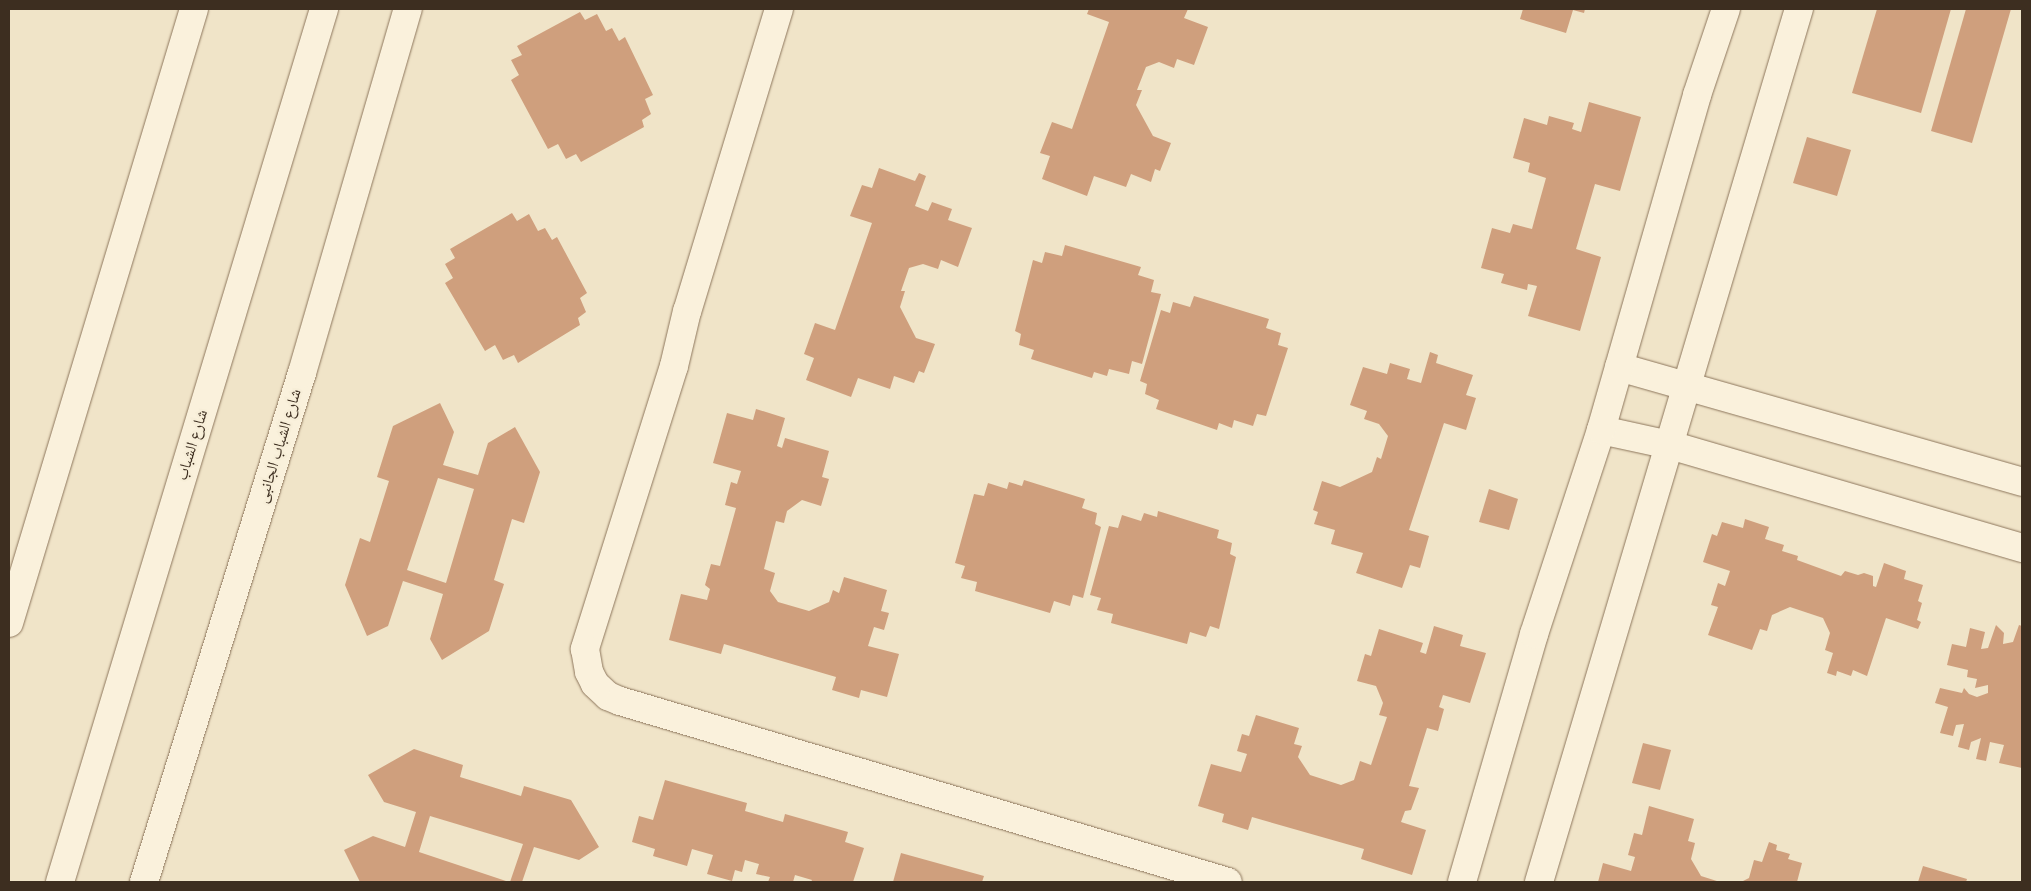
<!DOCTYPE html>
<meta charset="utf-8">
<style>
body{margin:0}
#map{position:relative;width:2031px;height:891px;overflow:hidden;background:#f0e4c8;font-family:"Zilla Slab","Noto Naskh Arabic",serif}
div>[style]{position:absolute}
.building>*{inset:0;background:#cf9f7d}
.roads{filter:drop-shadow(0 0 1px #8d765c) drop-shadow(0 0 1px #8d765c)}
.minor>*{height:28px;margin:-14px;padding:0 14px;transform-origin:14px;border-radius:14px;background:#faf1dc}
.tertiary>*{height:28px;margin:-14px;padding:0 14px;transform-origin:14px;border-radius:14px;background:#faf1dc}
.secondary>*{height:28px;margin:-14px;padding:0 14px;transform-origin:14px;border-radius:14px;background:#faf1dc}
span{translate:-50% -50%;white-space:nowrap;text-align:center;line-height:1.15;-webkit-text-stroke:4.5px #f7eed8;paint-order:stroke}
.street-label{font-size:16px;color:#3d2e20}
.frame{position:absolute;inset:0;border:10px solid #3d2e20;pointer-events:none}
</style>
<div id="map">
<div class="building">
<div style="clip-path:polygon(1089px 9px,1188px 9px,1184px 18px,1208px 27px,1194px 65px,1177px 59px,1174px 68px,1159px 62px,1146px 67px,1137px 90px,1142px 90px,1136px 105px,1153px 136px,1171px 143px,1160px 171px,1155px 169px,1151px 182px,1131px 174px,1126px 187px,1094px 176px,1087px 196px,1042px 179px,1050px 156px,1040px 153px,1052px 122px,1072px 129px,1109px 22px,1087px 14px)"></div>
<div style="clip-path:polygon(1523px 9px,1585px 9px,1584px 13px,1573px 10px,1566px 33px,1520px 19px)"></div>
<div style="clip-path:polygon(1877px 9px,1951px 9px,1921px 113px,1852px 93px)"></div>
<div style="clip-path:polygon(1966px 9px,2011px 9px,1972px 143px,1931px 131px)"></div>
<div style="clip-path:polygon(580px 12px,585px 20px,597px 14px,606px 31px,612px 28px,619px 41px,625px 37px,653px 95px,645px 99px,651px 114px,642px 120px,644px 127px,581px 162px,576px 154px,566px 159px,558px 144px,548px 149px,511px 80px,519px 75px,511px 60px,522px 55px,517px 46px)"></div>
<div style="clip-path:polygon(1589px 102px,1641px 117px,1620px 191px,1595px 184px,1576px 249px,1601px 257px,1580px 331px,1528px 316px,1537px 286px,1528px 284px,1527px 290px,1501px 283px,1504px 274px,1481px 268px,1492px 228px,1510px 233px,1513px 224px,1532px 229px,1539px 203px,1546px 178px,1528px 172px,1530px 163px,1513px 158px,1524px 118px,1547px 125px,1549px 116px,1574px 123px,1572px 129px,1581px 132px)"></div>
<div style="clip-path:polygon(1807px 137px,1851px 150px,1837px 196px,1793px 183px)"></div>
<div style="clip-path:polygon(879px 168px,915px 181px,919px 173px,926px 176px,915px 206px,928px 211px,932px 202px,952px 209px,948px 220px,972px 228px,958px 267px,941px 260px,938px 269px,923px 264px,909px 268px,901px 291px,905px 291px,900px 307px,916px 338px,935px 344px,924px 373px,919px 371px,914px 383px,894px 376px,890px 389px,858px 378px,851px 397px,806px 380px,814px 358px,804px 354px,815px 323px,835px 330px,872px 223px,850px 216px,862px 185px,872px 188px)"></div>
<div style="clip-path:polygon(512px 213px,517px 221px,529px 214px,538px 231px,545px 228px,552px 240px,557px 237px,587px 293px,580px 298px,586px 312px,578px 318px,580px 325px,518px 363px,514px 355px,503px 360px,495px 345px,485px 351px,445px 283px,453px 278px,445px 264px,455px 258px,450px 249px)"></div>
<div style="clip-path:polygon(1065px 245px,1141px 267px,1138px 275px,1154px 280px,1151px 292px,1161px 294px,1142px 364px,1132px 361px,1129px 374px,1109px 369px,1107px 376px,1094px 372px,1092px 378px,1031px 359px,1034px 350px,1019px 345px,1021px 334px,1015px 331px,1033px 260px,1042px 263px,1045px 252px,1062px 256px)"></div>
<div style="clip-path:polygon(1194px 296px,1269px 319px,1266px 328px,1281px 333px,1278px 345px,1288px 348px,1266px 416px,1257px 414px,1253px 426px,1234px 420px,1232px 428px,1219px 423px,1217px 430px,1156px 409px,1159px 400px,1145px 394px,1147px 384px,1140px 381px,1161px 310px,1170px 313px,1173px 302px,1190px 307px)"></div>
<div style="clip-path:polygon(1430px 352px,1438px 355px,1436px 363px,1473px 375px,1466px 395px,1476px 398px,1466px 430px,1444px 423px,1409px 530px,1429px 536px,1420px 568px,1410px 565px,1402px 588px,1356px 573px,1363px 553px,1331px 544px,1335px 530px,1314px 524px,1318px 512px,1313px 510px,1322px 481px,1340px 487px,1372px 472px,1377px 457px,1381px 459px,1388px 436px,1379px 424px,1364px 419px,1367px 411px,1350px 405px,1363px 367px,1387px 374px,1390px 363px,1410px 369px,1407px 379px,1421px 383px)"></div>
<div style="clip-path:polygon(evenodd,440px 403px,454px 432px,443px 465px,478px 475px,488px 443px,515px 427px,540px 472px,524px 523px,512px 519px,494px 580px,504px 584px,489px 631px,442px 660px,430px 639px,443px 594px,403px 581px,388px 626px,367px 636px,345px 585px,360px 538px,370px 542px,389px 481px,377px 477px,393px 426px,440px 403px,438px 478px,474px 489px,446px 583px,407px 570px,438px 478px)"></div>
<div style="clip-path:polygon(756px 409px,785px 418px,777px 446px,782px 448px,785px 438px,829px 451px,822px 477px,829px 479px,821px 506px,802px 500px,787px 511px,784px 523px,776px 521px,764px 569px,775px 573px,770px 591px,778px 602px,809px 611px,829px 602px,833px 590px,839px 593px,844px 577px,887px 590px,881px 611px,889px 613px,884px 630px,874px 627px,868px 646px,899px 654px,887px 697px,861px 690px,859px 698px,832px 690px,836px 677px,724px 644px,721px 654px,669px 640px,681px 594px,707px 600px,710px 589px,705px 585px,711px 564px,720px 566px,736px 508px,725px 505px,731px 482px,737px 484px,741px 471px,713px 463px,727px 413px,753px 420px)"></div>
<div style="clip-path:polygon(1024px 480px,1085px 499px,1082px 508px,1097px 513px,1095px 524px,1101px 527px,1083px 598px,1073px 595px,1070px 606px,1054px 601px,1050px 613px,975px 591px,977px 582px,961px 578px,965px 566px,955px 563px,974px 494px,984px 496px,988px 483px,1007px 489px,1009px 482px,1022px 486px)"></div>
<div style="clip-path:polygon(1489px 489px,1518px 499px,1509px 530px,1479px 522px)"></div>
<div style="clip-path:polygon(1158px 511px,1219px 530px,1217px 538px,1232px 543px,1230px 554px,1236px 557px,1219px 629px,1210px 626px,1206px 637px,1190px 632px,1187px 644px,1111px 623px,1113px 614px,1097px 610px,1101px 598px,1090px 595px,1109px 526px,1118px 528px,1122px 515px,1141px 521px,1144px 513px,1157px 517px)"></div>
<div style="clip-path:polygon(1745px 519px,1769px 527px,1765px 539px,1784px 545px,1782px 551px,1798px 556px,1797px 560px,1841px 576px,1845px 571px,1858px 575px,1864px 573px,1873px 576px,1873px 586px,1876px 587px,1884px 563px,1906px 571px,1904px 579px,1923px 585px,1918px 601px,1922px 603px,1917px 620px,1921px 622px,1918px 629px,1886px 618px,1867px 676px,1853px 670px,1851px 676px,1837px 671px,1836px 676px,1827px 673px,1833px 653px,1825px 650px,1830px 633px,1823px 618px,1790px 607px,1772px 615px,1767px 631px,1760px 629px,1752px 650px,1708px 635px,1718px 607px,1711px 605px,1718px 583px,1725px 586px,1730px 571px,1703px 562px,1712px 534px,1717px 536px,1722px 522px,1743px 528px)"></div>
<div style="clip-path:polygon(1996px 625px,2004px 633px,2003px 644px,2013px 642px,2019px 625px,2022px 626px,2022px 768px,1999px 763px,2004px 745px,1990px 742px,1986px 761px,1976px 759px,1981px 738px,1971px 742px,1969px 750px,1958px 747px,1964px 724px,1956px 725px,1953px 736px,1940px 733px,1948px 707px,1935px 703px,1940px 688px,1962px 693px,1964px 688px,1969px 694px,1977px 697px,1988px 693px,1988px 685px,1975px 688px,1977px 679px,1967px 677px,1968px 670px,1947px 665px,1952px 644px,1966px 647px,1970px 628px,1985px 632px,1981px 649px,1988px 648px)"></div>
<div style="clip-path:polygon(1434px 626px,1463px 635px,1460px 646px,1486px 653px,1470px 703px,1443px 695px,1439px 707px,1444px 709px,1438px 731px,1427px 728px,1409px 786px,1419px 788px,1411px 810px,1405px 811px,1401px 822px,1426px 830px,1412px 875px,1361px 859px,1364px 849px,1252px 817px,1248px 830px,1222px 822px,1224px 814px,1198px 806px,1211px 764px,1241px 772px,1247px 754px,1237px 751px,1242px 734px,1249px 736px,1256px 715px,1299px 728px,1294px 744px,1302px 746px,1298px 757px,1310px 775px,1341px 785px,1354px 780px,1360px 761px,1371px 765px,1387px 717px,1379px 715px,1383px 703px,1376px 686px,1357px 681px,1365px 654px,1371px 656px,1379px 629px,1423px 643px,1420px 652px,1426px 654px)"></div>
<div style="clip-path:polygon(1643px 743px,1671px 750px,1660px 790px,1632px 783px)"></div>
<div style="clip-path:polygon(414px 749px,463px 765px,460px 777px,521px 796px,524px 786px,571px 800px,599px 847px,579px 860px,534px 847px,522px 882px,510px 882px,523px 844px,430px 816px,419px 852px,509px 882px,360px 882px,344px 850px,373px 836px,405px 847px,416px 812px,384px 802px,368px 775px)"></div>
<div style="clip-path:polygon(665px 780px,747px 803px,745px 811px,783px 822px,785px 814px,848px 832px,845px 842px,864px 848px,853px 882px,811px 882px,812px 880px,795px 875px,793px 882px,768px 882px,770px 877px,756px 874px,759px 864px,745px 860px,742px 872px,735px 870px,732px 881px,707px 874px,713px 855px,692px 849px,687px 866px,653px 856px,655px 849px,632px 842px,639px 816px,653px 820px)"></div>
<div style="clip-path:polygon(1649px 806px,1694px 819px,1688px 841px,1695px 843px,1691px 859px,1701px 876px,1720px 882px,1598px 882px,1603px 863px,1631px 871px,1635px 857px,1628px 855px,1634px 833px,1642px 835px)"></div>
<div style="clip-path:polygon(1769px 842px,1777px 845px,1776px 850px,1790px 854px,1788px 859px,1802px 863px,1797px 882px,1741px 882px,1749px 878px,1754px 860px,1762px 862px)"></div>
<div style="clip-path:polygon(901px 853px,984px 876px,982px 882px,893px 882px)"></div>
<div style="clip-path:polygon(1923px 866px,1967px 879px,1966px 882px,1918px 882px)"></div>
</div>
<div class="roads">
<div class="minor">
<div style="left:779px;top:9px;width:316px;rotate:106.9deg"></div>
<div style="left:687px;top:311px;width:57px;rotate:103.3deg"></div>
<div style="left:674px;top:366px;width:297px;rotate:107.5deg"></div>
<div style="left:585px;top:649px;width:23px;rotate:80deg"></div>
<div style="left:589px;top:672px;width:13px;rotate:63deg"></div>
<div style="left:595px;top:684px;width:18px;rotate:43deg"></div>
<div style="left:608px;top:696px;width:13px;rotate:23deg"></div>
<div style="left:620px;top:701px;width:634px;rotate:16.58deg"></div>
<div style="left:1619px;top:367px;width:419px;rotate:15.9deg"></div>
<div style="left:1601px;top:430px;width:71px;rotate:12.3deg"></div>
<div style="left:1670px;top:445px;width:367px;rotate:16.3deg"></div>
<div style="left:1462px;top:882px;width:258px;rotate:-73.8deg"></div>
<div style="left:1534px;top:634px;width:215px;rotate:-71.8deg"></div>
<div style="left:1601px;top:430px;width:348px;rotate:-74deg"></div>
<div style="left:1697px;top:95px;width:91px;rotate:-71.4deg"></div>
<div style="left:1539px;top:882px;width:911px;rotate:-73.42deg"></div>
</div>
<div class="tertiary">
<div style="left:144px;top:882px;width:533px;rotate:-72.76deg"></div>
<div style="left:302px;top:373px;width:379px;rotate:-73.8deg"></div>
</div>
<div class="secondary">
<div style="left:9px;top:623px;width:641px;rotate:-73.23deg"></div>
<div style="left:60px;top:882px;width:912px;rotate:-73.17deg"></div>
</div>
</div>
<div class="street-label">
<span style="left:192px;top:445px;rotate:-73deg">شارع الشباب</span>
<span style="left:279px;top:446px;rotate:-73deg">شارع الشباب الجانبى</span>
</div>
<div class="frame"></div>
</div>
